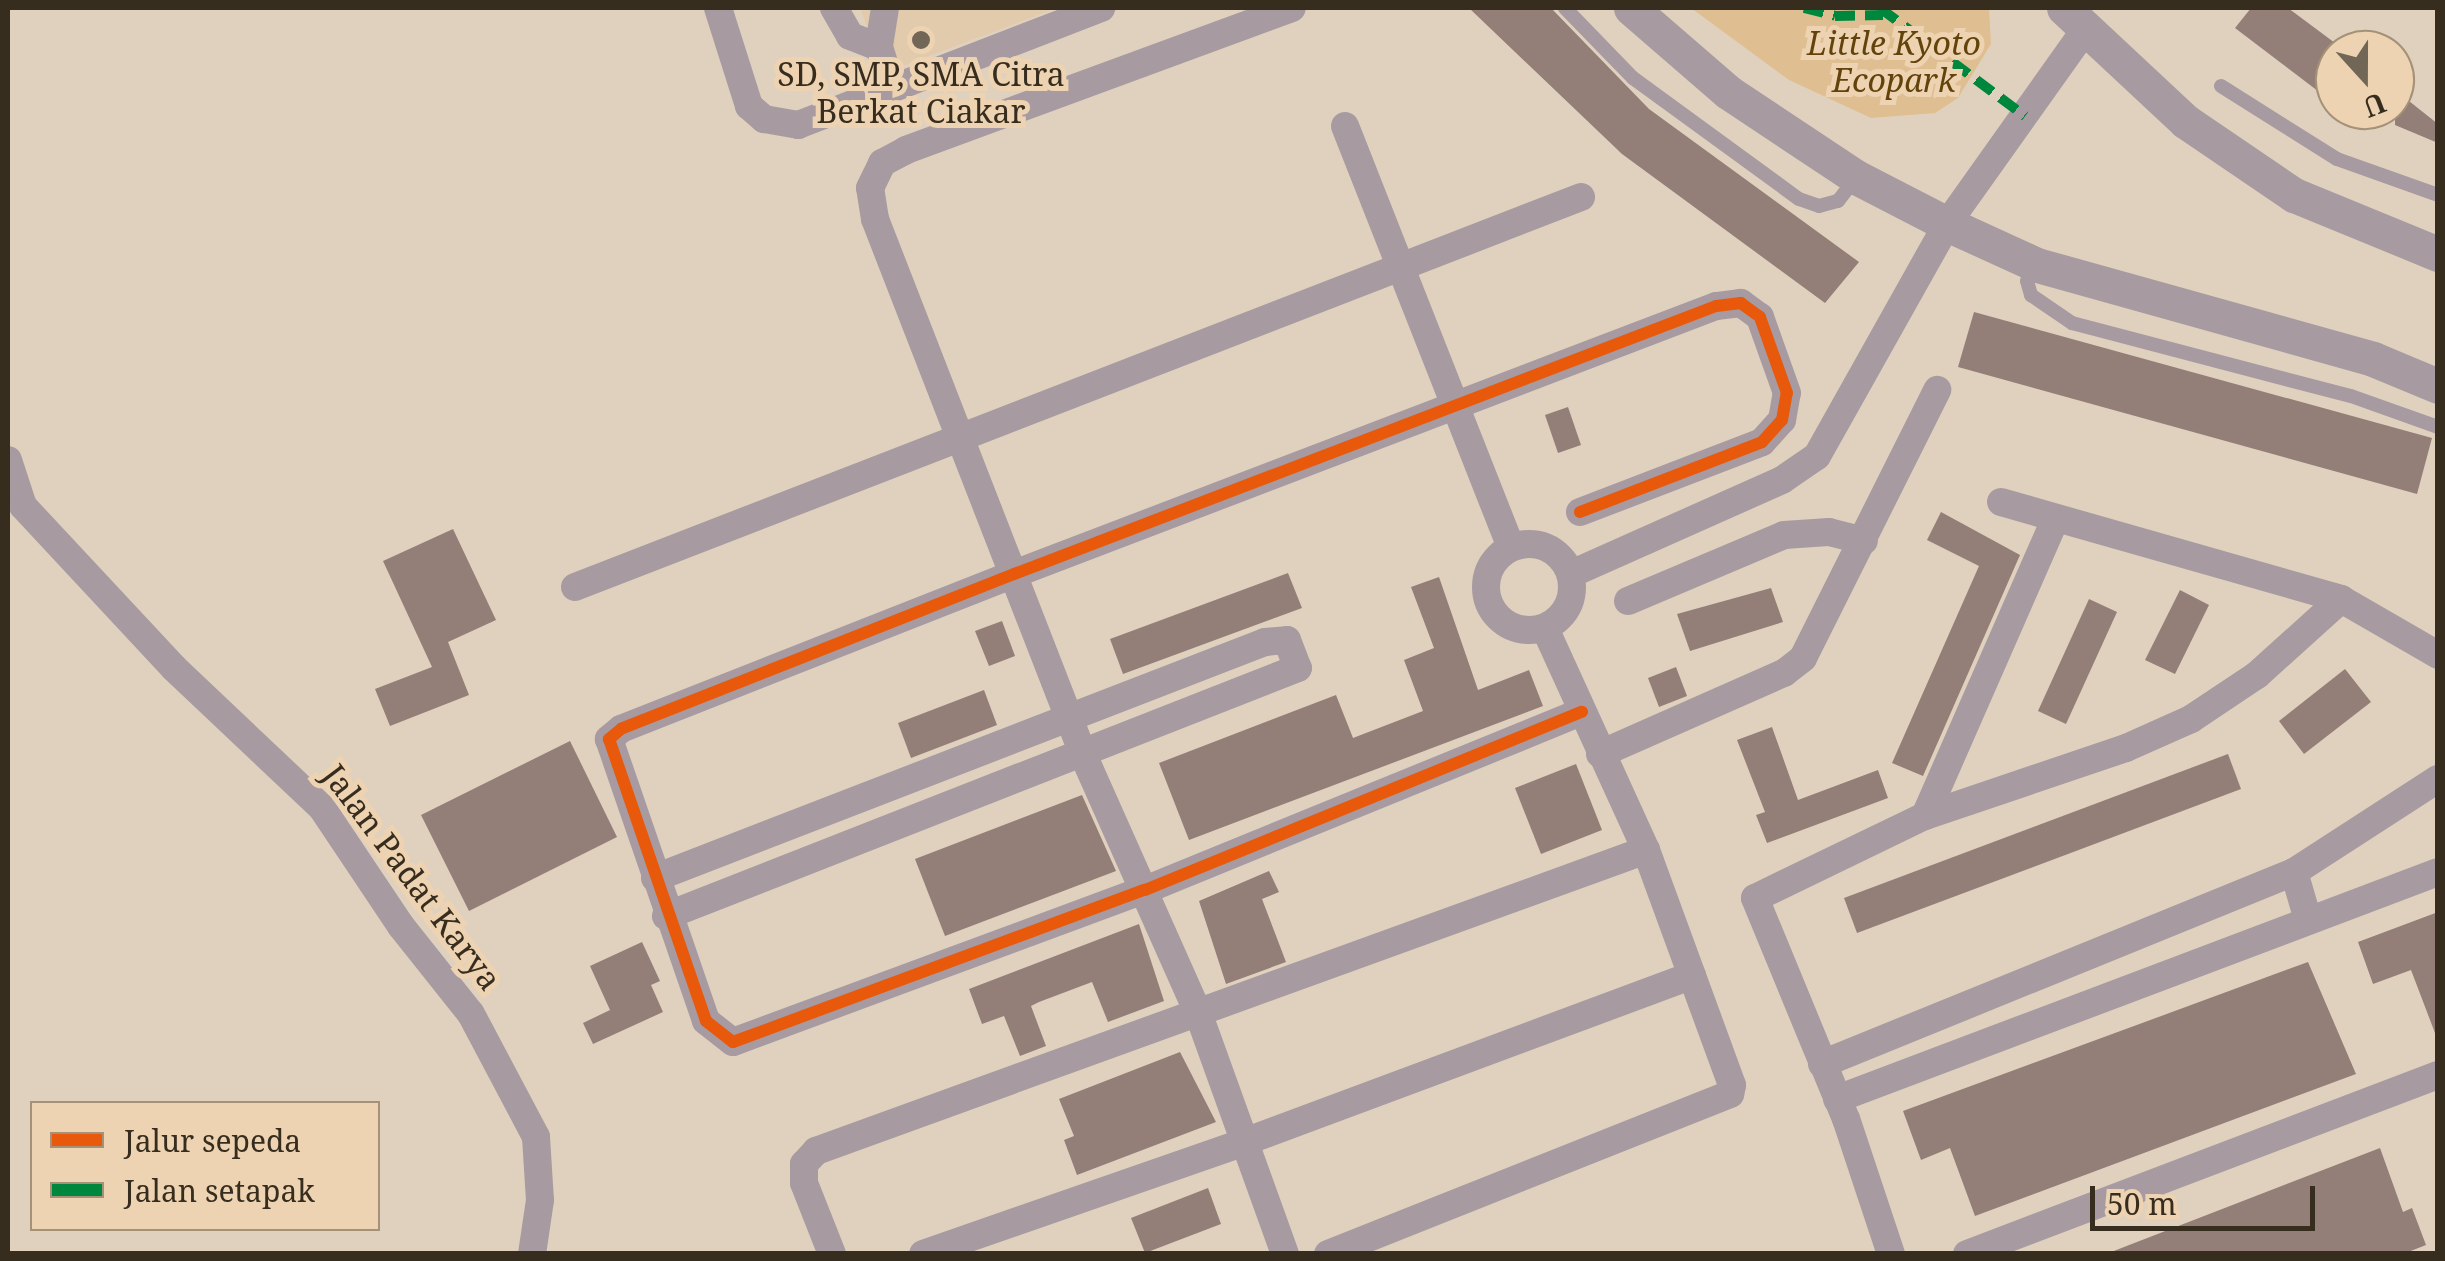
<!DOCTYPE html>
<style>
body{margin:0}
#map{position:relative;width:2445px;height:1261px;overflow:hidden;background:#e0d1be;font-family:"Noto Serif",serif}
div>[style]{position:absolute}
.built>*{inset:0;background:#e2cbac}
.green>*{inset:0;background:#dfbf91}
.building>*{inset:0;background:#937e78}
.service>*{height:14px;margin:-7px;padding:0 7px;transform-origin:7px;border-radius:7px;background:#a79ba1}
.minor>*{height:28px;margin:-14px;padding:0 14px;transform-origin:14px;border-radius:14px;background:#a79ba1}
.minor>.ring{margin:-14px;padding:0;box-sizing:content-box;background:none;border:28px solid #a79ba1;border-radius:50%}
.tertiary>*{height:35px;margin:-17.5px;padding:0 17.5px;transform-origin:17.5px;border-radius:17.5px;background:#a79ba1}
.quiet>*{height:10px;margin-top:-5px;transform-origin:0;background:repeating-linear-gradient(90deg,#00873e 0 20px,transparent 0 30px)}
.cycleway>*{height:12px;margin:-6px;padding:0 6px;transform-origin:6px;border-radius:6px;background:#e8590c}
.dots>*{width:28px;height:28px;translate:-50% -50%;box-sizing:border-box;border:5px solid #edd3b1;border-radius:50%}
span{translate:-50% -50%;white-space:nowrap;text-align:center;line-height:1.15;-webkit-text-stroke:10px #edd3b1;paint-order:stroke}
.park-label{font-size:32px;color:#62430b;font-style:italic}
.poi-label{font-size:32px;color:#372d1f}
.street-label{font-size:32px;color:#372d1f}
.frame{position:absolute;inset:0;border:10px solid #372d1f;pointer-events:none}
.legend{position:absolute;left:30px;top:1101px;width:350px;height:130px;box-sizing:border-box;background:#edd3b1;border:2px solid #a49177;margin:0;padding:12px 18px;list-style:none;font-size:30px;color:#372d1f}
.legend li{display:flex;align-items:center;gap:20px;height:50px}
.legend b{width:50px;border:2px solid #a49177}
.north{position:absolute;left:2315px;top:30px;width:100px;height:100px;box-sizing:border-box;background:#edd3b1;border:2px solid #a49177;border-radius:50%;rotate:159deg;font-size:28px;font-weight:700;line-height:40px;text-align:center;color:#372d1f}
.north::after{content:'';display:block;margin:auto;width:35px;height:45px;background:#726657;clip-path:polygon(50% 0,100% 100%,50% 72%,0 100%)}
.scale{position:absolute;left:2090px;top:1186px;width:225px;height:45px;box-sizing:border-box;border:5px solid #372d1f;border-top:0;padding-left:12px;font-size:30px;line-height:35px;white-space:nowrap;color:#372d1f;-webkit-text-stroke:8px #edd3b1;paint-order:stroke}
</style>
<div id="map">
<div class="built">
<div style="clip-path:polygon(860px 8px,1057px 8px,884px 73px)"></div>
</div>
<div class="green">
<div style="clip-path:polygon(1691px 8px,1989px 8px,1991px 44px,1958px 98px,1935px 113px,1871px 118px,1789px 80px)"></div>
</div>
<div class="building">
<div style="clip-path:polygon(1469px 8px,1551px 8px,1649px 109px,1859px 262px,1825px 303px,1622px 154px)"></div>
<div style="clip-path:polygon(2251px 8px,2288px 8px,2335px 43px,2335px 104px,2235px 28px)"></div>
<div style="clip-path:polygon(2395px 90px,2438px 124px,2438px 143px,2395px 125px)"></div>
<div style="clip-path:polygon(1974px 312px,2432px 438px,2417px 494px,1958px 367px)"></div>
<div style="clip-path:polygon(1568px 407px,1581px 445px,1558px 453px,1545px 415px)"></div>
<div style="clip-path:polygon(1941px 512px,2020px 555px,1923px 776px,1892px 763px,1979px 566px,1927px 540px)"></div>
<div style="clip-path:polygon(453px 529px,496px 620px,448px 642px,469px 695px,390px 726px,375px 689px,432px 667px,383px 561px)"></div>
<div style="clip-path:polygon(1288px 573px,1302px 608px,1123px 674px,1110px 639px)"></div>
<div style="clip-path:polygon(1439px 577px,1478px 690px,1529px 670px,1543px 706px,1189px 840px,1159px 763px,1336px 695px,1353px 738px,1423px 711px,1404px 660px,1434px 648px,1411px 587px)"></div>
<div style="clip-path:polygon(1771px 588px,1783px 622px,1690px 651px,1677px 614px)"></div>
<div style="clip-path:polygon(2180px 590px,2209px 605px,2175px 674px,2145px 660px)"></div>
<div style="clip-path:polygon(2089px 599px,2117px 612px,2066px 724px,2038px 711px)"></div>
<div style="clip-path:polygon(1002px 621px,1015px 656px,989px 666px,975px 631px)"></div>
<div style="clip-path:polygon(1676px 667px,1687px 696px,1659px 707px,1648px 678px)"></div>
<div style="clip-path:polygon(2345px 669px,2371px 702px,2304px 754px,2279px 721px)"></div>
<div style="clip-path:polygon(984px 690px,997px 725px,911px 758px,898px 723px)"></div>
<div style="clip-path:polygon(1772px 727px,1798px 800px,1878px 770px,1888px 798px,1767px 843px,1756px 815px,1765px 812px,1737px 740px)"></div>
<div style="clip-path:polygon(570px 741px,617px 837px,469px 911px,421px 815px)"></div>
<div style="clip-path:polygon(2228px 754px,2241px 789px,1857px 933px,1844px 898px)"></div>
<div style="clip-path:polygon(1576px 764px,1602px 830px,1541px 854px,1515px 788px)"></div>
<div style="clip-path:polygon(1082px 795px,1116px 871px,945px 936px,915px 859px)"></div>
<div style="clip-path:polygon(1269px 871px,1279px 892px,1262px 899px,1286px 962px,1226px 984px,1199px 901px)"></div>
<div style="clip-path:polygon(2438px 912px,2438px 1033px,2435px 1033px,2411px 970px,2373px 984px,2358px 942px)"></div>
<div style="clip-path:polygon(1139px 924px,1164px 1001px,1108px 1022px,1092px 982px,1039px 1002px,1031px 1006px,1046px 1046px,1020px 1056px,1004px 1016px,982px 1024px,969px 989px)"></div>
<div style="clip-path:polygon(642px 942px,660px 981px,651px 985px,663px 1012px,593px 1044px,583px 1023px,610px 1010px,590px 966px)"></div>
<div style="clip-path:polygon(2308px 962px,2356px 1074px,1975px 1216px,1950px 1148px,1921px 1160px,1903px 1111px)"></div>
<div style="clip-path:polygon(1180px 1052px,1216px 1122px,1077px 1175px,1064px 1140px,1074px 1136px,1059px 1099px)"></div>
<div style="clip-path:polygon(2380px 1148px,2403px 1212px,2412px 1208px,2426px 1245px,2403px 1254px,2106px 1254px)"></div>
<div style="clip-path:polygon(1208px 1188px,1221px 1224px,1145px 1253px,1131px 1218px)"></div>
</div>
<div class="service">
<div style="left:1565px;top:8px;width:98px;rotate:45.8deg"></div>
<div style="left:1633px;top:78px;width:205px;rotate:36.1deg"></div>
<div style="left:1799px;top:199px;width:21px;rotate:19deg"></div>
<div style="left:1819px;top:206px;width:20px;rotate:-15deg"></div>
<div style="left:1838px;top:201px;width:29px;rotate:-52deg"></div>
<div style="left:2221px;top:86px;width:137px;rotate:32.2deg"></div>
<div style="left:2337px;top:159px;width:107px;rotate:19.6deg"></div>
<div style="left:2036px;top:265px;width:18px;rotate:119deg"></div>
<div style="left:2027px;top:281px;width:15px;rotate:74deg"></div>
<div style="left:2031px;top:295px;width:50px;rotate:34.3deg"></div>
<div style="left:2072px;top:323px;width:288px;rotate:14.7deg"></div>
<div style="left:2351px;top:396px;width:92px;rotate:19.6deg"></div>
</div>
<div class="minor">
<div style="left:718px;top:8px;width:103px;rotate:72.4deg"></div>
<div style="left:749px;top:106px;width:20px;rotate:41deg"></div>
<div style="left:764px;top:119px;width:35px;rotate:10deg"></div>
<div style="left:798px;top:125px;width:325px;rotate:-21.1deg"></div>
<div style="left:834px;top:8px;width:32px;rotate:60deg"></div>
<div style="left:850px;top:36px;width:31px;rotate:21deg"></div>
<div style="left:885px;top:8px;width:39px;rotate:99deg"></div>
<div style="left:879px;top:47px;width:43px;rotate:72.4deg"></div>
<div style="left:1345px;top:126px;width:453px;rotate:68.5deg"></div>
<div style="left:8px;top:460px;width:48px;rotate:71.9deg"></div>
<div style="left:23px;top:506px;width:221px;rotate:47deg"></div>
<div style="left:174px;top:668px;width:204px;rotate:43.4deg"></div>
<div style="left:322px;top:808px;width:142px;rotate:56.2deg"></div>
<div style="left:401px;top:926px;width:112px;rotate:51.5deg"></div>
<div style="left:471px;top:1014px;width:139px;rotate:62.1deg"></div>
<div style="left:536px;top:1137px;width:63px;rotate:86.4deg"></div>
<div style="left:540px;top:1200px;width:55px;rotate:98.4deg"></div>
<div style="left:2001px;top:502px;width:354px;rotate:15.9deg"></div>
<div style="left:2341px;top:599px;width:112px;rotate:30deg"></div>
<div style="left:1580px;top:512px;width:195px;rotate:-21deg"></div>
<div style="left:1762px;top:442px;width:30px;rotate:-48deg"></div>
<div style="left:1782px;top:420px;width:27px;rotate:-80deg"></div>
<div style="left:1787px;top:393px;width:81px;rotate:-109.6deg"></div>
<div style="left:1760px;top:317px;width:24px;rotate:-144deg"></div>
<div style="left:1741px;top:303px;width:25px;rotate:173deg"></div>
<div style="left:1716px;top:306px;width:751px;rotate:159.1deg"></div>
<div style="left:1014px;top:574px;width:422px;rotate:158.5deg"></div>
<div style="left:621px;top:729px;width:16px;rotate:140deg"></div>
<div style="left:609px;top:739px;width:298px;rotate:71deg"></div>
<div style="left:706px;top:1021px;width:34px;rotate:38deg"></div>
<div style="left:733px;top:1042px;width:439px;rotate:-20.3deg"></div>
<div style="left:1145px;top:890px;width:472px;rotate:-22.2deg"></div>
<div class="ring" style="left:1486px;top:544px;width:58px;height:58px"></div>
<div style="left:1571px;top:574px;width:231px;rotate:-24deg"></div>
<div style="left:1782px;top:480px;width:42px;rotate:-34.4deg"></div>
<div style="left:1817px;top:456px;width:266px;rotate:-60.7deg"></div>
<div style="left:1947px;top:224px;width:237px;rotate:-54.6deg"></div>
<div style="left:575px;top:587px;width:1079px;rotate:-21.19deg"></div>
<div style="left:1628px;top:601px;width:169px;rotate:-22.9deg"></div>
<div style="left:1784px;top:535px;width:45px;rotate:-3.8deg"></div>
<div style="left:1829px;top:532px;width:36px;rotate:14deg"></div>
<div style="left:1600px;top:754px;width:201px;rotate:-23.8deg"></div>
<div style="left:1784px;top:673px;width:24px;rotate:-38deg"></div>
<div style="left:1803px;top:658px;width:300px;rotate:-63.4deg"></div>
<div style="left:1925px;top:816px;width:212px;rotate:-18.7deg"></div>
<div style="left:2126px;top:748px;width:71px;rotate:-24deg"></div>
<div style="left:2191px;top:719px;width:79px;rotate:-33.7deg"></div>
<div style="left:2257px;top:675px;width:113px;rotate:-42.1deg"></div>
<div style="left:2294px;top:872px;width:50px;rotate:73.7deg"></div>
<div style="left:655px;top:878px;width:654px;rotate:-21.15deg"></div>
<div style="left:1265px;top:642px;width:22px;rotate:-5deg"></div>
<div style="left:1287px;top:640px;width:30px;rotate:69deg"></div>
<div style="left:1298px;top:668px;width:679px;rotate:158.57deg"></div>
<div style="left:1822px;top:1064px;width:510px;rotate:-22.14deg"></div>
<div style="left:2294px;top:872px;width:171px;rotate:-32.9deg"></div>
<div style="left:1837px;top:1099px;width:642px;rotate:-20.69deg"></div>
<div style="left:832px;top:1254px;width:76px;rotate:-111.5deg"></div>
<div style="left:804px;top:1183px;width:19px;rotate:-90deg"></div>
<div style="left:804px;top:1164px;width:18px;rotate:-47deg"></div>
<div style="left:816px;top:1151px;width:883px;rotate:-19.93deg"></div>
<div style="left:923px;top:1254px;width:340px;rotate:-19.2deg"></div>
<div style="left:1244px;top:1142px;width:478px;rotate:-20.4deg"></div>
<div style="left:1285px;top:1254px;width:254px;rotate:-109.8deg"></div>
<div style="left:1199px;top:1015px;width:286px;rotate:-114deg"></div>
<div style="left:1083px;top:754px;width:574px;rotate:-111.25deg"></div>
<div style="left:875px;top:219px;width:31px;rotate:-99deg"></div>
<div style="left:870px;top:188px;width:28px;rotate:-64deg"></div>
<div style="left:882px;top:163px;width:27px;rotate:-28deg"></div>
<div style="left:906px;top:150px;width:411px;rotate:-20.2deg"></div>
<div style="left:1328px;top:1254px;width:433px;rotate:-21.7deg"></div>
<div style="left:1730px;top:1094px;width:9px;rotate:-77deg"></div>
<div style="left:1732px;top:1085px;width:250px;rotate:-110.1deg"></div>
<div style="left:1646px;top:850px;width:244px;rotate:-114.5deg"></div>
<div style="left:1891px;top:1254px;width:142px;rotate:-108.4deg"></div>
<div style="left:1846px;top:1119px;width:239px;rotate:-112.4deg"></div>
<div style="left:1755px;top:898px;width:189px;rotate:-25.8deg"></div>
<div style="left:1925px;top:816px;width:323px;rotate:-66.3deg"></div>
<div style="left:1967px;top:1254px;width:504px;rotate:-20.81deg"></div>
</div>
<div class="tertiary">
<div style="left:1631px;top:8px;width:128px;rotate:40.9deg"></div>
<div style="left:1728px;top:92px;width:154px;rotate:33.6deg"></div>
<div style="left:1856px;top:177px;width:102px;rotate:27.3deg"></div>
<div style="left:1947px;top:224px;width:99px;rotate:24.5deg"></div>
<div style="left:2037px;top:265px;width:349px;rotate:15.6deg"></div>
<div style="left:2373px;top:359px;width:70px;rotate:22.6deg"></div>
<div style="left:2064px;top:8px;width:166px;rotate:43deg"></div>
<div style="left:2185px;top:121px;width:132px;rotate:34.2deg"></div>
<div style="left:2294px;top:195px;width:156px;rotate:22.3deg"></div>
</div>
<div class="quiet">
<div style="left:1804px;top:8px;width:32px;rotate:14deg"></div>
<div style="left:1835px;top:16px;width:48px;rotate:-1.2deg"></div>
<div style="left:1880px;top:8px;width:181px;rotate:36.7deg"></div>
</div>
<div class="cycleway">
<div style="left:1580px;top:512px;width:195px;rotate:-21deg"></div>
<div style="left:1762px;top:442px;width:30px;rotate:-48deg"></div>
<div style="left:1782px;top:420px;width:27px;rotate:-80deg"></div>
<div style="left:1787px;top:393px;width:81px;rotate:-109.6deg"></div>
<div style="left:1760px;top:317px;width:24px;rotate:-144deg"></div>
<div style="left:1741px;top:303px;width:25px;rotate:173deg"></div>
<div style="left:1716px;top:306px;width:751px;rotate:159.1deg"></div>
<div style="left:1014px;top:574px;width:422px;rotate:158.5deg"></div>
<div style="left:621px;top:729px;width:16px;rotate:140deg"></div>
<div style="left:609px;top:739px;width:298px;rotate:71deg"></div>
<div style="left:706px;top:1021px;width:34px;rotate:38deg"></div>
<div style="left:733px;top:1042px;width:439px;rotate:-20.3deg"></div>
<div style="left:1145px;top:890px;width:472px;rotate:-22.2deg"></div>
</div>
<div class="dots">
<div style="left:921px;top:40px;background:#726657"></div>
</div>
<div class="park-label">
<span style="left:1894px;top:62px">Little Kyoto<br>Ecopark</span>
</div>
<div class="poi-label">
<span style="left:921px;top:93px">SD, SMP, SMA Citra<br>Berkat Ciakar</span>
</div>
<div class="street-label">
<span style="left:412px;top:877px;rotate:53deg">Jalan Padat Karya</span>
</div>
<div class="frame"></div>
<ul class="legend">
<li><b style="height:12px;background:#e8590c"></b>Jalur sepeda</li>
<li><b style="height:12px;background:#00873e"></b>Jalan setapak</li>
</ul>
<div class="north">U</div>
<div class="scale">50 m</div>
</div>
